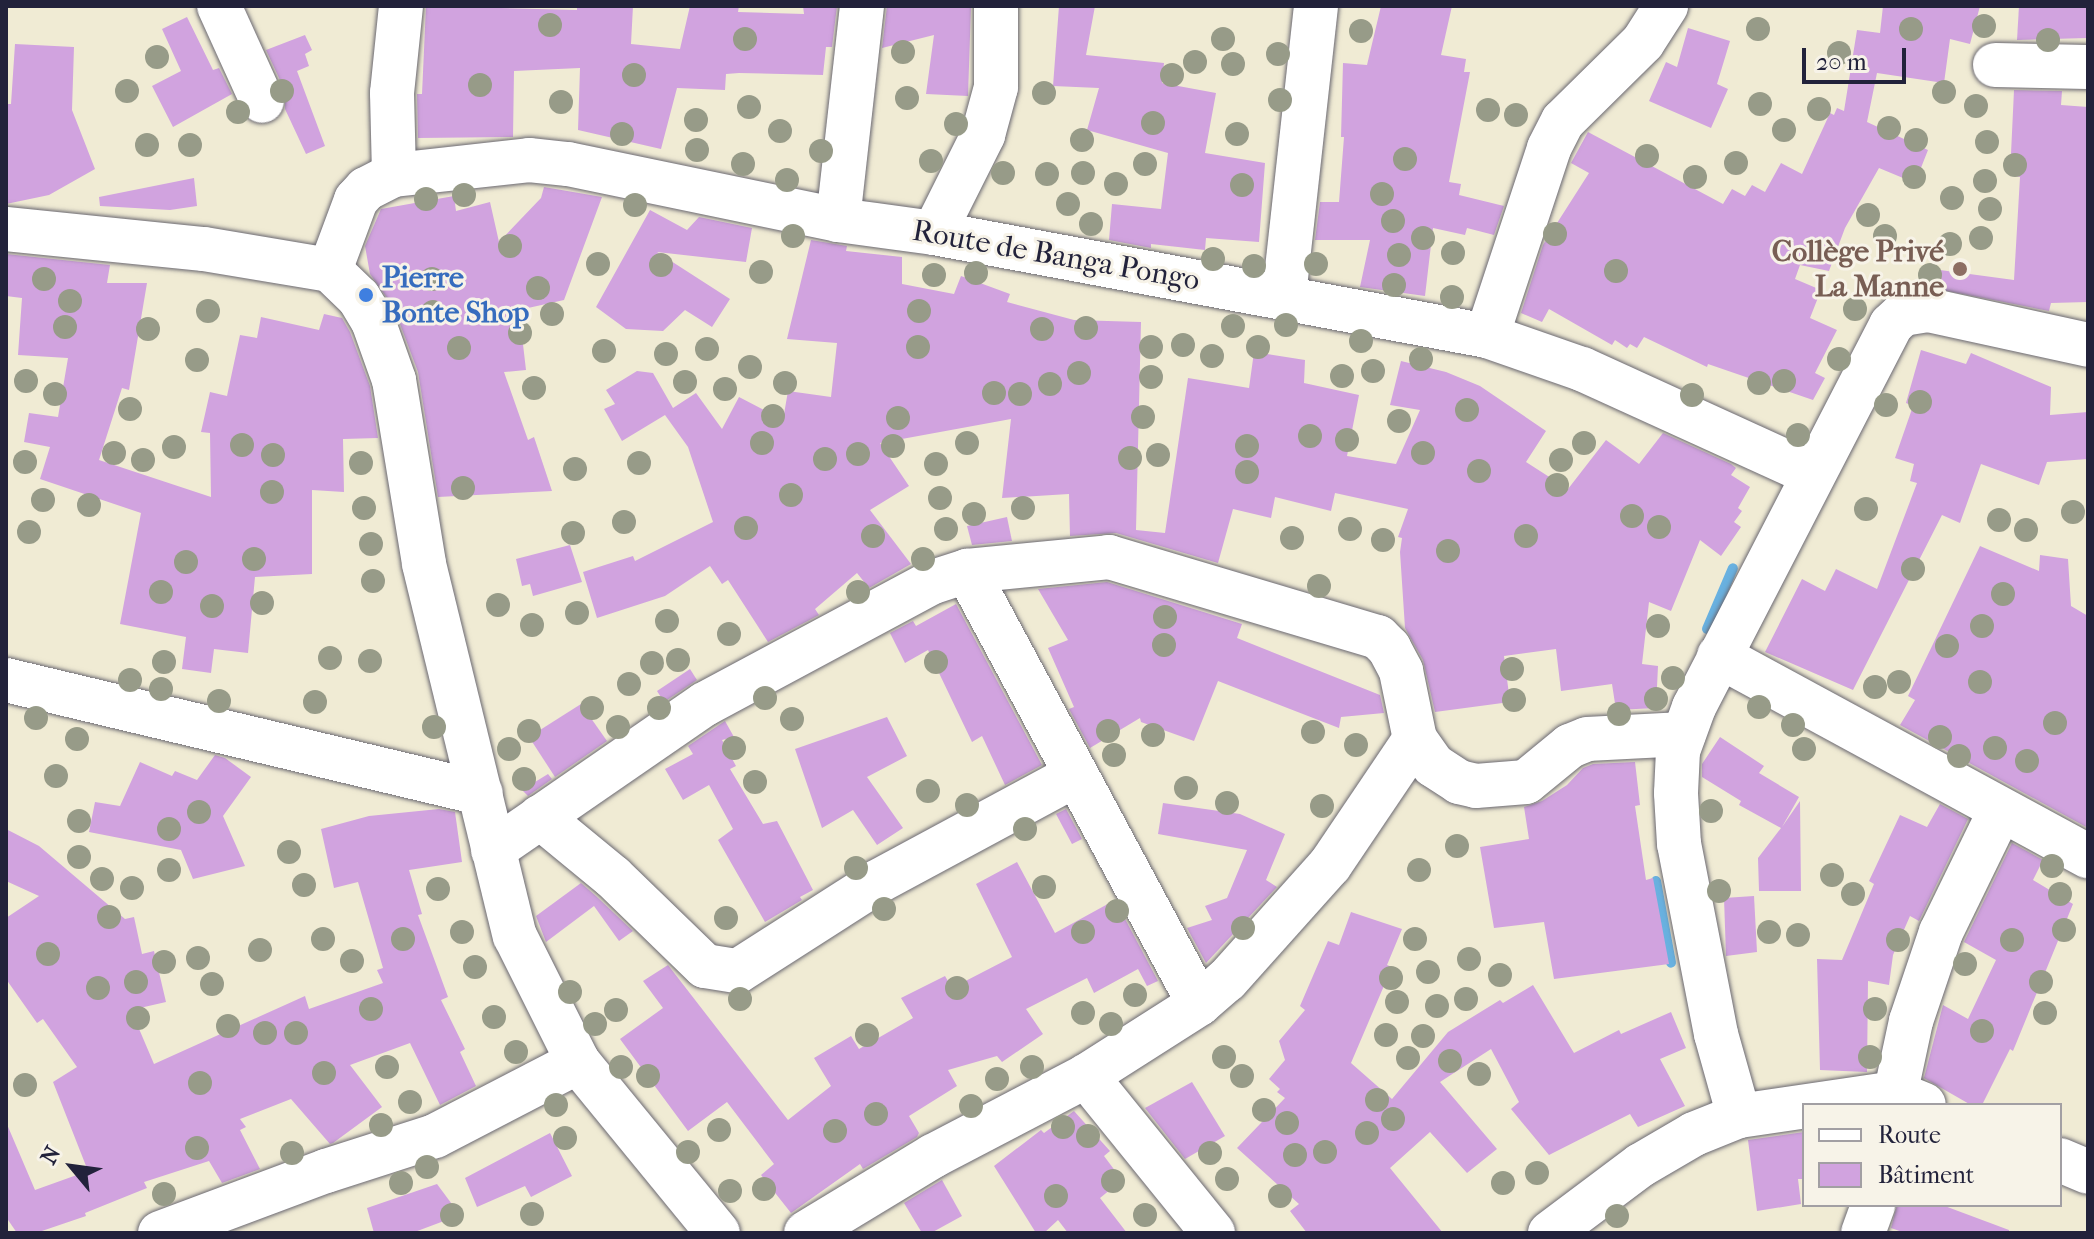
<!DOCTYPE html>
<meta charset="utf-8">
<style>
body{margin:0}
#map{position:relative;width:2094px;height:1239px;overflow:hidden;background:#f0ebd4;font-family:"IM FELL French Canon",serif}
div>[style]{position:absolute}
.stream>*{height:10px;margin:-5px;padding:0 5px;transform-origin:5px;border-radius:5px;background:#69b1e0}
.building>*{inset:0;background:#d1a3df}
.roads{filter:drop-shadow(0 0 2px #6a6871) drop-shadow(0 0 2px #6a6871)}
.minor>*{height:44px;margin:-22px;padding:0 22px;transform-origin:22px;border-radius:22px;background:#fff}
.trees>*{width:24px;height:24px;margin:-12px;border-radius:50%;background:#979b88}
.dots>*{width:22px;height:22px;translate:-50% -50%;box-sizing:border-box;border:4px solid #f7f3e8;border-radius:50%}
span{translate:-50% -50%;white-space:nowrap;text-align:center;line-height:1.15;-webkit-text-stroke:6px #f7f3e8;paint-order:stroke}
.education-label{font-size:30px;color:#785e54;font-weight:700}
.right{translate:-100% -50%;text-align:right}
.street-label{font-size:30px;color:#22223b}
.shop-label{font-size:30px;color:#366cbe;font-weight:700}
.left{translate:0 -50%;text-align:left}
.frame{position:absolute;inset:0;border:8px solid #22223b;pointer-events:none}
.legend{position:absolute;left:1802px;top:1103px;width:260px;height:104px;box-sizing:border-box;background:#f7f3e8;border:2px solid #a29fa3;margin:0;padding:10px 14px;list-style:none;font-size:24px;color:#22223b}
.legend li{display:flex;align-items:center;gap:16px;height:40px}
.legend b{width:40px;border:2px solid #a29fa3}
.north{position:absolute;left:32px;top:1127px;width:80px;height:80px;-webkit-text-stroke:6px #f7f3e8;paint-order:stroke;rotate:299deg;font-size:22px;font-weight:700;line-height:32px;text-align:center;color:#22223b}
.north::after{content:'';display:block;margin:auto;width:28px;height:36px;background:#22223b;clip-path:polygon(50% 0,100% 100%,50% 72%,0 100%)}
.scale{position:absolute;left:1802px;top:48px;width:104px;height:36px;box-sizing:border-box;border:4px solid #22223b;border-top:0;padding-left:10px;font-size:24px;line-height:28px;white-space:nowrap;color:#22223b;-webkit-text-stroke:6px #f7f3e8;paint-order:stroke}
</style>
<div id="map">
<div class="stream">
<div style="left:1707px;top:629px;width:66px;rotate:-66.9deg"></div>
<div style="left:1656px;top:881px;width:83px;rotate:79.6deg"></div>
</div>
<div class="building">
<div style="clip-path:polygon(426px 6px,577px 10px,577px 6px,633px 6px,631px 44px,680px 49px,690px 6px,739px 6px,738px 12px,804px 14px,803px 6px,837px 6px,832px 47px,826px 47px,823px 75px,739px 73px,726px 74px,725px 90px,677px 88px,661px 149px,578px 130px,580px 68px,514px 71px,513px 137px,418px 138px,417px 94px,422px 94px)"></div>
<div style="clip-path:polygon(887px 6px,971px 6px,968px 96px,926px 94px,934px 35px,882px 48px)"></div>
<div style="clip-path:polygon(1059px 6px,1095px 6px,1086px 55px,1164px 63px,1162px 83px,1216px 93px,1205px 153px,1265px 163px,1259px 242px,1206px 238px,1205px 250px,1151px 244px,1151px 248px,1109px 240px,1112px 204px,1161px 209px,1168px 153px,1087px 130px,1099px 88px,1053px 86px)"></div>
<div style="clip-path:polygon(1381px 6px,1452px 6px,1441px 55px,1466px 59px,1464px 72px,1470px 72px,1449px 182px,1461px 184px,1459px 195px,1504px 206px,1494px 235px,1467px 228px,1465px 235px,1433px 228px,1425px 296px,1360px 287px,1370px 240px,1315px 240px,1320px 202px,1339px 202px,1344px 137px,1341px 137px,1343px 63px,1367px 65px)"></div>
<div style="clip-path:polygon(1883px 6px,1980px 6px,1970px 44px,1950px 39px,1944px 83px,1877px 73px,1867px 122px,1928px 150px,1915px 183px,1879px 168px,1845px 228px,1829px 271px,1800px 265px,1795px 279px,1821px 290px,1810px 318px,1837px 330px,1815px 373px,1825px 378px,1813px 400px,1708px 364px,1707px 367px,1644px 337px,1637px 348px,1630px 344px,1627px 348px,1615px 340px,1612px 345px,1549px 309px,1542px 322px,1521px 313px,1543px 245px,1589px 173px,1571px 163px,1588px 132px,1723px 204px,1732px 189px,1745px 196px,1752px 185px,1765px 192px,1781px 163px,1802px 174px,1830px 113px,1834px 115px,1837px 108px,1844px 111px,1857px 30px,1880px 33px)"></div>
<div style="clip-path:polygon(2019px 6px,2088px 6px,2088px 38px,2017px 40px)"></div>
<div style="clip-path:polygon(187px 17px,213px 70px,219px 68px,232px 94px,173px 127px,152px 86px,181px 71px,162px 29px)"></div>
<div style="clip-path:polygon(1688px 28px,1730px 41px,1717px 84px,1728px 89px,1711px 128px,1649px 101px,1666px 62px,1677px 67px)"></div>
<div style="clip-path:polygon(305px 35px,312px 50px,305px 54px,309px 66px,297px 71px,325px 146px,306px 154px,285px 109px,285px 91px,266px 50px)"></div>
<div style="clip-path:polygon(15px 44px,74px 47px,72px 110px,95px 169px,49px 195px,6px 204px,6px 104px,11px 104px)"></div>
<div style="clip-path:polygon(2014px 90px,2062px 91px,2061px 105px,2088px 107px,2088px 302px,2051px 303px,2049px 311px,1922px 286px,1925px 268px,2014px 280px,2020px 177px,2010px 175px)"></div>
<div style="clip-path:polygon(194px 178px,197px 206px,170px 210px,100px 206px,99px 197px)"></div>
<div style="clip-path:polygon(544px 187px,602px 197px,564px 300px,519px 310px,526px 370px,504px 372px,528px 440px,534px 437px,552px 491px,438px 497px,418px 372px,394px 308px,370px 274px,365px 246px,381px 209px,454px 196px,456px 211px,490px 202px,499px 242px,541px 198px)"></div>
<div style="clip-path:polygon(650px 210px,687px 230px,699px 217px,752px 228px,746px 262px,657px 252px,730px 299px,712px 327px,685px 310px,663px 331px,626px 329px,596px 307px)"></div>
<div style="clip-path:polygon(811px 240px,847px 246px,846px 251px,902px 257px,902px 284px,954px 294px,961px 276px,1010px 294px,1007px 302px,1074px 320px,1141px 322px,1136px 530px,1165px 533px,1188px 378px,1249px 388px,1254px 352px,1305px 360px,1304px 383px,1359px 395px,1347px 456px,1396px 464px,1420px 410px,1390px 405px,1401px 361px,1446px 372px,1480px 386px,1546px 431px,1526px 462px,1568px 489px,1606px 440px,1639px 464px,1663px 433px,1731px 464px,1736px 468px,1731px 475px,1750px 487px,1738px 508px,1742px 511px,1734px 522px,1741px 527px,1721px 556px,1700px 540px,1671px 611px,1649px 602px,1642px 664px,1658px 666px,1656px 708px,1616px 710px,1612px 684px,1561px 691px,1556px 649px,1504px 656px,1510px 702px,1435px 712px,1423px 660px,1405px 628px,1400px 552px,1402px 538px,1398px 537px,1408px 509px,1335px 493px,1331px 511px,1275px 497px,1271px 518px,1233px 509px,1218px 563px,1116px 533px,1070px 536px,1069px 494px,1002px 498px,1011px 419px,880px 443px,909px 486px,870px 510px,911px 564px,869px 588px,857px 573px,815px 609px,819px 615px,768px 642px,728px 580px,722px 584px,710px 566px,665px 596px,597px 618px,583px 572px,633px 556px,635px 561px,713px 522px,688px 447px,665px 415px,622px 441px,604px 409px,615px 404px,606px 390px,637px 371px,653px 373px,673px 408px,696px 393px,722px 429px,739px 397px,783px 420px,788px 391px,831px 397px,837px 343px,787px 339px)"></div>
<div style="clip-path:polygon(6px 254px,110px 265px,107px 283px,147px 283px,129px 390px,122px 388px,99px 460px,211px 497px,210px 433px,201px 432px,210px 392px,227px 396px,240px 335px,257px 338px,261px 317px,319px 330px,324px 314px,342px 318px,350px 332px,370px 386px,378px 438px,343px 439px,344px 492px,312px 490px,312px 574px,255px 577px,248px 653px,214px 649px,211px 673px,182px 669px,186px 637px,120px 624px,141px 513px,40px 479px,50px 447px,24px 442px,29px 413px,58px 417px,68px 358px,18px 355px,22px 298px,6px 296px)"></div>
<div style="clip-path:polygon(1921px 350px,1966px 364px,1971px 353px,2051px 387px,2050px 415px,2088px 412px,2088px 459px,2047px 462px,2039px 485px,1981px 464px,1960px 523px,1942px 515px,1853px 690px,1765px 652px,1802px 579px,1825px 591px,1836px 569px,1877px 589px,1917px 483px,1910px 481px,1914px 464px,1895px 458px,1913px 406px,1906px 403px)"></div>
<div style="clip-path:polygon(1007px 517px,1012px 541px,972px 545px,967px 526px)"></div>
<div style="clip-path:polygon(570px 545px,582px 582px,533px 596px,530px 584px,522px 586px,516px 559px)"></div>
<div style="clip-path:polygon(1980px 546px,2039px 571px,2040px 555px,2068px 559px,2071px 606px,2088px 616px,2088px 828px,1900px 725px,1915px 700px,1908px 696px)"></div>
<div style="clip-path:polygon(1107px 582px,1242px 624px,1237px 638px,1380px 695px,1384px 713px,1341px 717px,1339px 728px,1218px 681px,1194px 741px,1141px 722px,1140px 718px,1090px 748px,1069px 709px,1074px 707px,1048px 648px,1068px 640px,1038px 589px)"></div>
<div style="clip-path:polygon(956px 604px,1042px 765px,1005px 785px,982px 736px,972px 742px,928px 650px,905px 663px,890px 633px,913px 621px,916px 626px)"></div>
<div style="clip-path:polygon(690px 669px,697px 680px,664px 702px,657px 691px)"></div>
<div style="clip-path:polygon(581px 704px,607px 741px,555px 777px,529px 737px)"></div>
<div style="clip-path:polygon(887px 717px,907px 756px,867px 777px,903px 828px,877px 845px,853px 810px,822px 828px,795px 749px)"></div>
<div style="clip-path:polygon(725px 721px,734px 737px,722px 740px,736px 766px,730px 769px,763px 824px,777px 821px,813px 890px,800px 897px,802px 900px,765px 922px,718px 840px,733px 829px,709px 785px,683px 800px,665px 769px,693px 754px,688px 746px)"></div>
<div style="clip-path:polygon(1720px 737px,1764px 766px,1759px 773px,1799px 797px,1782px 827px,1800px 801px,1801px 891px,1759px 891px,1758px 858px,1781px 828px,1739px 805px,1741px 801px,1702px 777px,1702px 764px)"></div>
<div style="clip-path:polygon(215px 755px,225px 758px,251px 777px,223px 816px,245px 866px,193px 879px,181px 850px,89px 832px,95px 802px,120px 806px,140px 762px,172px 776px,175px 771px,197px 780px)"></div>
<div style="clip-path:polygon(1635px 762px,1640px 805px,1635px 806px,1646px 880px,1653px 878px,1669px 964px,1554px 979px,1544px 922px,1494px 928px,1480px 847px,1529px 839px,1524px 807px,1542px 801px,1567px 785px,1583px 768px,1593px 764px)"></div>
<div style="clip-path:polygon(548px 774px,552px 779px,528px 796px,522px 790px)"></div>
<div style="clip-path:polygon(1163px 803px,1240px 814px,1285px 834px,1266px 880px,1277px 887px,1206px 963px,1187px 928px,1212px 920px,1205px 906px,1227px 898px,1247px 850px,1158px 834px)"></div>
<div style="clip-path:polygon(1940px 804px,1968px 819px,1919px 921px,1910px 916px,1893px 955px,1889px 985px,1868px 981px,1867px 1072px,1820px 1070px,1817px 959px,1842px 960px,1874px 884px,1869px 881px,1900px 815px,1927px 827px)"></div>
<div style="clip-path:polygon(439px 809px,455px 812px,462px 862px,409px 870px,422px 914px,418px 915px,448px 997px,441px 1000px,465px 1049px,460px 1052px,476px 1086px,440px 1105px,410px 1043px,350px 1065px,382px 1107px,333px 1143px,330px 1144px,291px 1099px,240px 1119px,246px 1127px,240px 1130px,260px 1169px,222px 1183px,209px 1161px,144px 1182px,147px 1188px,85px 1213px,86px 1216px,36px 1233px,17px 1233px,6px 1217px,6px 1122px,35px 1190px,88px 1171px,53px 1082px,77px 1067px,43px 1019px,37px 1023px,6px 979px,6px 918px,39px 896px,6px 881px,6px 829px,39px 846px,125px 919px,134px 917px,142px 954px,154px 951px,166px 1002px,131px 1010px,154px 1064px,305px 996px,309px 1009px,383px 983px,377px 970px,383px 968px,358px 882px,334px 888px,321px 829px,369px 816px)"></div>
<div style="clip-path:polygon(1066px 809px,1082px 839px,1072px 844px,1056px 814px)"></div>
<div style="clip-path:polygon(2012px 843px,2043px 860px,2033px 880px,2073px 904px,2013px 1051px,2010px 1049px,1982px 1105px,1971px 1105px,1924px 1078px,1943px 1005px,1968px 1019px,1996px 960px,1964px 942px)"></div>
<div style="clip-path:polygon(1017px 862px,1055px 933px,1115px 900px,1158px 981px,1147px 986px,1138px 969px,1094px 993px,1087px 978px,1026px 1009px,1043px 1034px,1002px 1062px,997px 1056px,948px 1070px,957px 1086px,909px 1116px,919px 1133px,917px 1137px,863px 1169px,860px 1164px,791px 1213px,761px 1175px,774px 1164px,727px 1102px,688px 1131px,620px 1039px,663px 1008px,643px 981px,668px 965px,788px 1120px,831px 1086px,814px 1058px,851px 1036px,859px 1049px,913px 1018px,901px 998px,945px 976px,952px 988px,1012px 957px,976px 884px)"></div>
<div style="clip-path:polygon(581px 883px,596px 896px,633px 931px,619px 941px,594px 906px,546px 942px,536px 916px)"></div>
<div style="clip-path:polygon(1754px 896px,1757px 952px,1726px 956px,1724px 898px)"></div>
<div style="clip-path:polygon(1351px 912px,1402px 929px,1387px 965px,1392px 967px,1351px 1063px,1392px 1099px,1448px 1032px,1500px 1000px,1503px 1003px,1533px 985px,1574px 1053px,1619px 1030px,1621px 1034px,1671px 1012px,1686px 1048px,1660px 1059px,1685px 1106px,1638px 1127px,1630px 1114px,1549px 1155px,1511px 1109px,1519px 1102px,1491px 1049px,1440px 1082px,1497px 1149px,1467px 1173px,1430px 1132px,1390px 1168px,1443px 1233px,1307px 1233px,1290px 1211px,1299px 1204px,1237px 1148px,1285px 1098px,1277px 1092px,1280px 1089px,1269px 1079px,1285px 1060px,1279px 1041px,1305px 1010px,1300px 1006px,1328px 941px,1339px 945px)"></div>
<div style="clip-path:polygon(1192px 1082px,1225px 1136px,1185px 1159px,1145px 1108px)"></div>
<div style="clip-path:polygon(1074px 1111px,1110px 1151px,1104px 1156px,1122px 1180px,1100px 1198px,1127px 1233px,1068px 1233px,1058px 1220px,1044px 1233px,1036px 1233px,994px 1166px,1041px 1130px,1044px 1133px)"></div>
<div style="clip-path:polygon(1804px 1132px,1804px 1179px,1798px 1179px,1801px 1204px,1757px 1211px,1748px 1140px)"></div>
<div style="clip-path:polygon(550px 1133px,572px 1176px,531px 1197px,525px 1186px,477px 1207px,465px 1178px)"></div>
<div style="clip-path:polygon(942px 1180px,962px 1216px,931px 1233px,922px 1233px,904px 1203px)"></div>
<div style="clip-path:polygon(437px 1184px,460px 1215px,412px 1233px,374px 1233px,367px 1208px)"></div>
<div style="clip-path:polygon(1897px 1205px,1942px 1205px,2009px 1230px,2009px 1233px,1905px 1233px,1891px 1228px)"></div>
</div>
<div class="roads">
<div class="minor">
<div style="left:219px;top:6px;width:104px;rotate:65.6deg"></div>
<div style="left:1995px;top:65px;width:93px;rotate:1.2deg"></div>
<div style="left:394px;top:175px;width:82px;rotate:-91.4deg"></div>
<div style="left:392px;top:93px;width:87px;rotate:-84.1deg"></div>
<div style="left:838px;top:220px;width:215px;rotate:-83.6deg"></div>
<div style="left:6px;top:229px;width:199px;rotate:5.8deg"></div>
<div style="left:204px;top:249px;width:128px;rotate:9.5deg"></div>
<div style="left:330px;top:270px;width:40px;rotate:44deg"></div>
<div style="left:359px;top:298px;width:27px;rotate:59deg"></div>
<div style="left:373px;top:321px;width:63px;rotate:70.4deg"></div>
<div style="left:394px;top:380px;width:186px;rotate:80.7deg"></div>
<div style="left:424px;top:564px;width:383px;rotate:76.3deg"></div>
<div style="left:515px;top:936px;width:141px;rotate:63.4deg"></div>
<div style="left:578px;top:1062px;width:221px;rotate:50.7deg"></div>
<div style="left:934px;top:233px;width:110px;rotate:-63.4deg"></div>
<div style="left:983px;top:135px;width:50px;rotate:-74.8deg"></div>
<div style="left:996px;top:87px;width:81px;rotate:-90deg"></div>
<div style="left:330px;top:270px;width:75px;rotate:-69.6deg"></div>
<div style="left:356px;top:200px;width:15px;rotate:-48deg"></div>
<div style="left:366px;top:189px;width:31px;rotate:-27deg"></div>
<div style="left:394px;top:175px;width:136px;rotate:-6.3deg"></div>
<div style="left:529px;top:160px;width:39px;rotate:6deg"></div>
<div style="left:568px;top:164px;width:276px;rotate:11.7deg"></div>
<div style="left:838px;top:220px;width:97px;rotate:7.7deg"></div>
<div style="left:934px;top:233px;width:563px;rotate:10.55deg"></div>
<div style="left:1487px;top:336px;width:101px;rotate:19.2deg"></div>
<div style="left:1582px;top:369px;width:253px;rotate:24.5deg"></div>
<div style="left:1284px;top:296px;width:292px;rotate:-83.7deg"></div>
<div style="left:1487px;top:336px;width:198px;rotate:-71.7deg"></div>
<div style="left:1549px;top:148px;width:30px;rotate:-63deg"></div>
<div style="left:1563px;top:121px;width:112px;rotate:-44.6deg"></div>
<div style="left:1643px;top:42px;width:43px;rotate:-57.4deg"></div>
<div style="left:967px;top:571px;width:491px;rotate:61.8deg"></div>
<div style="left:1719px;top:656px;width:420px;rotate:28.5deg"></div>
<div style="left:6px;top:680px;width:488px;rotate:13.4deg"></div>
<div style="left:540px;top:817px;width:94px;rotate:39.4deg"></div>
<div style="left:613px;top:877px;width:128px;rotate:44.1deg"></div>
<div style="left:705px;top:966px;width:33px;rotate:9deg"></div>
<div style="left:738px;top:971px;width:165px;rotate:-32.6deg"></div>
<div style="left:877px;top:882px;width:226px;rotate:-28.3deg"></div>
<div style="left:493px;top:850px;width:257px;rotate:-34.6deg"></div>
<div style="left:705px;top:704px;width:259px;rotate:-28.2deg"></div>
<div style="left:933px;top:582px;width:36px;rotate:-18deg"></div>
<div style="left:967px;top:571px;width:143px;rotate:-5.6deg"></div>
<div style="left:1109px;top:557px;width:281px;rotate:16.6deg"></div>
<div style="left:1378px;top:637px;width:16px;rotate:45deg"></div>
<div style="left:1389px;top:648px;width:26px;rotate:62deg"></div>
<div style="left:1401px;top:671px;width:69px;rotate:78.4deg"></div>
<div style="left:1415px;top:739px;width:32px;rotate:55deg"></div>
<div style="left:1433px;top:765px;width:31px;rotate:33deg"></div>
<div style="left:1459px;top:782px;width:17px;rotate:13deg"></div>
<div style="left:1476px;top:786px;width:50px;rotate:-4.6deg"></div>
<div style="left:1526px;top:782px;width:57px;rotate:-39.3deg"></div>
<div style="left:1570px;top:746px;width:18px;rotate:-22deg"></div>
<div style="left:1587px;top:739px;width:97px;rotate:-3deg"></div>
<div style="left:1086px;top:1076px;width:202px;rotate:51deg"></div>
<div style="left:1893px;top:1105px;width:86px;rotate:-77.9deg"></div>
<div style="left:1911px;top:1021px;width:94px;rotate:-71.4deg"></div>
<div style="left:1941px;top:932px;width:135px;rotate:-64deg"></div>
<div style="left:1739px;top:1116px;width:85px;rotate:-105.7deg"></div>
<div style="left:1716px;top:1034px;width:194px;rotate:-101deg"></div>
<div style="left:1679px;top:844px;width:51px;rotate:-93.4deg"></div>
<div style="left:1676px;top:793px;width:42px;rotate:-87.3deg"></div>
<div style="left:1678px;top:751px;width:47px;rotate:-70deg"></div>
<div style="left:1694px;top:707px;width:430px;rotate:-62.7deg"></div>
<div style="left:1891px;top:325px;width:16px;rotate:-43deg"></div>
<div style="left:1903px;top:314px;width:25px;rotate:-9deg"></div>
<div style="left:1928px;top:310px;width:164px;rotate:12.3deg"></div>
<div style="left:2060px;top:1160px;width:30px;rotate:23deg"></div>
<div style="left:160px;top:1233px;width:177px;rotate:-20.5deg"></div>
<div style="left:326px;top:1171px;width:114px;rotate:-17.8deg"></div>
<div style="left:435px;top:1136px;width:161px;rotate:-27.4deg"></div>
<div style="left:806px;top:1233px;width:149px;rotate:-31.2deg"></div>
<div style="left:933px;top:1156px;width:173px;rotate:-27.6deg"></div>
<div style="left:1086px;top:1076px;width:134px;rotate:-32.5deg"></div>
<div style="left:1199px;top:1004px;width:37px;rotate:-41deg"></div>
<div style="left:1227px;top:980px;width:154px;rotate:-48.2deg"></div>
<div style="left:1330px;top:865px;width:152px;rotate:-56deg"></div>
<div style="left:1550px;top:1233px;width:114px;rotate:-36.8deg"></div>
<div style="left:1641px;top:1165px;width:61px;rotate:-30.3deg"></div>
<div style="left:1694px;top:1134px;width:48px;rotate:-21.8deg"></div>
<div style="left:1739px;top:1116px;width:158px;rotate:-8.4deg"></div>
<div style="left:1895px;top:1093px;width:31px;rotate:22deg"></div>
<div style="left:1863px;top:1233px;width:30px;rotate:-70deg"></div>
</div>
</div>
<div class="trees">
<div style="left:550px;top:25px"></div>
<div style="left:1984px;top:26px"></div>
<div style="left:1758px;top:29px"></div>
<div style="left:1911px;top:29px"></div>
<div style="left:1361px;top:31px"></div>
<div style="left:745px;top:39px"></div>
<div style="left:1223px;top:39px"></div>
<div style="left:2048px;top:40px"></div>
<div style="left:903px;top:52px"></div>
<div style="left:1839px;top:53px"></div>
<div style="left:1278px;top:54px"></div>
<div style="left:157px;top:57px"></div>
<div style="left:1195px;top:62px"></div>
<div style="left:1233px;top:64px"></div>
<div style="left:634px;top:75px"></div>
<div style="left:1172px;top:75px"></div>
<div style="left:480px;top:85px"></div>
<div style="left:127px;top:91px"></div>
<div style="left:282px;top:91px"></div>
<div style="left:1944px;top:92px"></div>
<div style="left:1044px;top:93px"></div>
<div style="left:907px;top:98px"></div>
<div style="left:1280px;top:100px"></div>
<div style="left:561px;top:102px"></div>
<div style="left:1760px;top:104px"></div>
<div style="left:1976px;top:106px"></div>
<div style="left:749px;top:107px"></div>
<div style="left:1819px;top:109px"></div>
<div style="left:1488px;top:110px"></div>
<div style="left:238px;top:112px"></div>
<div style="left:1516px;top:115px"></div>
<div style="left:696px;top:120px"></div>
<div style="left:1153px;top:123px"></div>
<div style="left:956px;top:124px"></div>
<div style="left:1889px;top:128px"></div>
<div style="left:1784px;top:130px"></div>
<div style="left:780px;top:131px"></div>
<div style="left:622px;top:134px"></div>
<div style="left:1237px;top:134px"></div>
<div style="left:1082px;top:140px"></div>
<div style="left:1916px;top:140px"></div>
<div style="left:1987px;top:142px"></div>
<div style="left:147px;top:145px"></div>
<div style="left:190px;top:145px"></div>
<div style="left:697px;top:150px"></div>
<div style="left:821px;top:151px"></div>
<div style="left:1647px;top:156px"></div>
<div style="left:1405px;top:159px"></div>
<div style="left:931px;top:161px"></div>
<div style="left:1736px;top:163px"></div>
<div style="left:743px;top:164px"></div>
<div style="left:1145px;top:164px"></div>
<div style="left:2015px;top:165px"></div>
<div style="left:1003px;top:173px"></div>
<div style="left:1083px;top:173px"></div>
<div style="left:1047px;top:174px"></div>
<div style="left:1695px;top:177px"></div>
<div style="left:1914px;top:177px"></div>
<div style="left:787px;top:180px"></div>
<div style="left:1985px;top:181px"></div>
<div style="left:1116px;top:184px"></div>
<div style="left:1242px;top:185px"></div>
<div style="left:1382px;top:194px"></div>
<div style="left:464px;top:195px"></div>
<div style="left:1952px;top:198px"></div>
<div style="left:426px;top:199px"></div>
<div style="left:1068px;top:204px"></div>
<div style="left:635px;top:205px"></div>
<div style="left:1990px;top:209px"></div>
<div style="left:1868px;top:215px"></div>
<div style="left:1393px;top:221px"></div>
<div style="left:1091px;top:224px"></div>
<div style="left:1555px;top:234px"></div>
<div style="left:793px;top:236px"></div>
<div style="left:1885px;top:236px"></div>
<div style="left:1423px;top:238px"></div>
<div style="left:1981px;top:238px"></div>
<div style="left:1950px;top:244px"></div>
<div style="left:510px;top:246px"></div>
<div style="left:1453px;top:253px"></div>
<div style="left:1399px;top:255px"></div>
<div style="left:1213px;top:259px"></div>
<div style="left:598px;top:264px"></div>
<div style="left:1316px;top:264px"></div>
<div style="left:661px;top:265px"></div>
<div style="left:1254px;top:266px"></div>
<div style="left:1616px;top:271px"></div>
<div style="left:761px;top:272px"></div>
<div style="left:976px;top:273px"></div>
<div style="left:934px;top:275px"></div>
<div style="left:1930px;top:275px"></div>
<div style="left:44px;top:279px"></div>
<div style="left:432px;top:279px"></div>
<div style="left:1394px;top:285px"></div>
<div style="left:538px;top:288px"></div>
<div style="left:1452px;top:297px"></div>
<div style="left:70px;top:301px"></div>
<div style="left:1855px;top:309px"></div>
<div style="left:208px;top:311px"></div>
<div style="left:919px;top:311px"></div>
<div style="left:433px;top:312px"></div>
<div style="left:552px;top:314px"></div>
<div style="left:1286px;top:325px"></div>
<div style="left:1233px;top:326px"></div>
<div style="left:65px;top:327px"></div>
<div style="left:1086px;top:328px"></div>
<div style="left:148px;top:329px"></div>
<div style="left:1042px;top:329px"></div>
<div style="left:520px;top:333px"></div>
<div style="left:1361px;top:341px"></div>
<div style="left:1183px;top:345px"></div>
<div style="left:918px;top:347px"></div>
<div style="left:1151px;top:347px"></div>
<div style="left:1258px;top:347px"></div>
<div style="left:459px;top:348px"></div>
<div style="left:707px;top:349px"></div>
<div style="left:604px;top:351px"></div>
<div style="left:666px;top:354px"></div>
<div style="left:1212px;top:356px"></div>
<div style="left:1421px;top:359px"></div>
<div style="left:1839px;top:359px"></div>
<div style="left:197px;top:360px"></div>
<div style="left:750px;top:367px"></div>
<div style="left:1373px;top:371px"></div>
<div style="left:1079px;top:373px"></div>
<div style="left:1342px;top:376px"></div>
<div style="left:1151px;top:377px"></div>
<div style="left:26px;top:381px"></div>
<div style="left:1784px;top:381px"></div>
<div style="left:685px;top:382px"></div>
<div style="left:785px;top:383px"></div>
<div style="left:1759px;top:383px"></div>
<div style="left:1050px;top:384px"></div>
<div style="left:534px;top:388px"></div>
<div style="left:725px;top:389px"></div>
<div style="left:994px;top:393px"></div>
<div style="left:55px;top:394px"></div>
<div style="left:1020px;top:394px"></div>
<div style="left:1692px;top:395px"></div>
<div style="left:1920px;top:402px"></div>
<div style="left:1886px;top:405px"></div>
<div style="left:130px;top:409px"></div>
<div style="left:1467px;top:410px"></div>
<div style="left:773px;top:416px"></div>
<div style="left:1143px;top:417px"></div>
<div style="left:898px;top:418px"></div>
<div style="left:1399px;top:421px"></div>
<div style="left:1798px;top:435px"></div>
<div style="left:1310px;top:436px"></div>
<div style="left:1347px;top:440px"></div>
<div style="left:762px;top:443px"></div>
<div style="left:967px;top:443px"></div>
<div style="left:1584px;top:443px"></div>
<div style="left:242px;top:445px"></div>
<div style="left:893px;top:446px"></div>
<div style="left:1247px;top:446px"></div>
<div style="left:174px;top:447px"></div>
<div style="left:114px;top:453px"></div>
<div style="left:1423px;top:453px"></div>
<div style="left:858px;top:454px"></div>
<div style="left:273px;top:455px"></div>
<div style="left:1158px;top:455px"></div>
<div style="left:1130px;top:458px"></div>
<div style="left:825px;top:459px"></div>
<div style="left:143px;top:460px"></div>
<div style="left:1561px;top:460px"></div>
<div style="left:25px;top:462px"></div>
<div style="left:361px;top:463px"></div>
<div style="left:639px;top:463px"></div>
<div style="left:936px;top:464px"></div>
<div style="left:575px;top:469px"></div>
<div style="left:1479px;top:471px"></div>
<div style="left:1247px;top:472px"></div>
<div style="left:1557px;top:485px"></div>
<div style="left:463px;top:488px"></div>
<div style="left:272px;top:492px"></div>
<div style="left:791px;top:495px"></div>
<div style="left:940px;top:498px"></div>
<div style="left:43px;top:500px"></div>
<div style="left:89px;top:505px"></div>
<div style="left:364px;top:508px"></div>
<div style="left:1023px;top:508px"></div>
<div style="left:1866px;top:509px"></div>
<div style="left:2073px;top:512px"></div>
<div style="left:974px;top:514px"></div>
<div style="left:1632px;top:516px"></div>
<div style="left:1999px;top:520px"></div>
<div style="left:624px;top:522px"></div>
<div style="left:1659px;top:527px"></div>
<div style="left:746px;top:528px"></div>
<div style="left:946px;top:529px"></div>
<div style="left:1350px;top:529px"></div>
<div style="left:2026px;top:530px"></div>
<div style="left:29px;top:532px"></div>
<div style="left:573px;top:533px"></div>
<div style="left:873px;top:536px"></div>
<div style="left:1526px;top:536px"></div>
<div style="left:1292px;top:538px"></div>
<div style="left:1383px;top:540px"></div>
<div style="left:371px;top:544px"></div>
<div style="left:1448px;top:551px"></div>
<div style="left:254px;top:559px"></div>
<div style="left:923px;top:559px"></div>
<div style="left:186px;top:562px"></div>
<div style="left:1913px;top:569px"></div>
<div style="left:373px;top:581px"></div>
<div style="left:1319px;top:586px"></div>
<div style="left:161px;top:592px"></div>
<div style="left:858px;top:592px"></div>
<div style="left:2003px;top:594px"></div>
<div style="left:262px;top:603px"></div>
<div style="left:498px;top:605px"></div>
<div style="left:212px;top:606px"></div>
<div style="left:577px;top:613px"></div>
<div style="left:1165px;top:617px"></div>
<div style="left:667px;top:621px"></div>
<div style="left:532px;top:625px"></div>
<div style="left:1658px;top:626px"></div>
<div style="left:1982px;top:626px"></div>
<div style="left:729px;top:634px"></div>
<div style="left:1164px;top:645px"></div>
<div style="left:1947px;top:646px"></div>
<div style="left:330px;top:658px"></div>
<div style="left:678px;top:660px"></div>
<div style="left:370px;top:661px"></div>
<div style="left:164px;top:662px"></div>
<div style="left:936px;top:662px"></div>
<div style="left:652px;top:663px"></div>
<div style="left:1512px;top:669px"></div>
<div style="left:1673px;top:678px"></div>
<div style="left:130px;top:680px"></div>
<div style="left:1899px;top:682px"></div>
<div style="left:1980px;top:682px"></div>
<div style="left:629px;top:684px"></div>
<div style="left:1875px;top:687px"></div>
<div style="left:161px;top:689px"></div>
<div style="left:765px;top:698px"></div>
<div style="left:1656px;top:699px"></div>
<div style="left:1514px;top:700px"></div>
<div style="left:219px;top:701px"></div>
<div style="left:315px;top:702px"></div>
<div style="left:1759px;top:707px"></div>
<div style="left:592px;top:708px"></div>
<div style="left:659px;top:708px"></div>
<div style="left:1619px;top:714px"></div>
<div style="left:36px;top:718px"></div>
<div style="left:792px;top:719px"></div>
<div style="left:2055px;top:723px"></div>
<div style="left:1793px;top:725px"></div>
<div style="left:434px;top:727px"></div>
<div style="left:618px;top:727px"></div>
<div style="left:529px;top:731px"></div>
<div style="left:1108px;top:731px"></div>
<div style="left:1313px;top:732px"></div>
<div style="left:1153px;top:735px"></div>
<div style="left:1940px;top:737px"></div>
<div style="left:77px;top:739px"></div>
<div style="left:1356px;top:745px"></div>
<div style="left:734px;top:748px"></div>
<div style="left:1995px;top:748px"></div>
<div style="left:509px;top:749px"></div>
<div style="left:1804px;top:749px"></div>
<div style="left:1114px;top:755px"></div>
<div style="left:1959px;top:756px"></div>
<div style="left:2027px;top:761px"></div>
<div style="left:56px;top:776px"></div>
<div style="left:524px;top:779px"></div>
<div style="left:755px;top:782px"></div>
<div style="left:1186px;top:788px"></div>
<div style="left:928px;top:791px"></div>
<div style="left:1227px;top:803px"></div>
<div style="left:967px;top:805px"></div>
<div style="left:1322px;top:806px"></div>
<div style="left:1711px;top:811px"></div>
<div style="left:199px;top:812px"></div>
<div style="left:79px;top:821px"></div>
<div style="left:169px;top:829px"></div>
<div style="left:1025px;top:829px"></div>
<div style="left:1457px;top:846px"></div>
<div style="left:289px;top:852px"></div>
<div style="left:79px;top:857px"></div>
<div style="left:2052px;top:866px"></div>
<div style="left:856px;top:868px"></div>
<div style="left:169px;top:870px"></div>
<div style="left:1419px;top:870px"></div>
<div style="left:1832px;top:875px"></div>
<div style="left:102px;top:879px"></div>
<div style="left:304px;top:885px"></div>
<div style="left:1044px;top:887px"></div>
<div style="left:132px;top:888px"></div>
<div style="left:438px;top:889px"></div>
<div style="left:1719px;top:891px"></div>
<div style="left:1853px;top:894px"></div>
<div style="left:2060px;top:894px"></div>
<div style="left:884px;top:909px"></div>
<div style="left:1117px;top:911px"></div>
<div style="left:109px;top:917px"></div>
<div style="left:726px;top:918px"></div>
<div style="left:1243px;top:928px"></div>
<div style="left:2064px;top:930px"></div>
<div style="left:462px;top:932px"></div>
<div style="left:1083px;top:932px"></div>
<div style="left:1769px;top:932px"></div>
<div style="left:1798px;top:935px"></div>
<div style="left:323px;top:939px"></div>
<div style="left:403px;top:939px"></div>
<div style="left:1415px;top:939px"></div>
<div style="left:1898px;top:940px"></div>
<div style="left:2012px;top:940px"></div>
<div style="left:260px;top:950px"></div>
<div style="left:48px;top:954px"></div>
<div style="left:198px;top:958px"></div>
<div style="left:1469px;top:959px"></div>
<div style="left:352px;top:961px"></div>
<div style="left:164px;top:962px"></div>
<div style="left:1965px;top:964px"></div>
<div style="left:475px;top:967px"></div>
<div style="left:1428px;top:972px"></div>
<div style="left:1500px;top:975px"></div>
<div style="left:1391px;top:978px"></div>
<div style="left:136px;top:982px"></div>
<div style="left:2041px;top:982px"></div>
<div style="left:212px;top:984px"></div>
<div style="left:98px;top:988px"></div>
<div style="left:957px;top:988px"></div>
<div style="left:570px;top:992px"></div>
<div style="left:1135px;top:995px"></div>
<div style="left:740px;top:999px"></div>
<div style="left:1466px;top:999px"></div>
<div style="left:1397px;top:1002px"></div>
<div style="left:1437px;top:1006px"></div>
<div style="left:371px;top:1009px"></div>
<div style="left:1875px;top:1009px"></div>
<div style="left:616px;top:1010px"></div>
<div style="left:1083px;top:1013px"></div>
<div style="left:2045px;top:1013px"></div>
<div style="left:494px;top:1017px"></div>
<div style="left:138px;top:1018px"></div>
<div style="left:595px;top:1024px"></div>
<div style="left:1111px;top:1024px"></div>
<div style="left:228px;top:1026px"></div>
<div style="left:1982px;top:1031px"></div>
<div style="left:265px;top:1033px"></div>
<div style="left:296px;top:1033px"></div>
<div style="left:867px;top:1035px"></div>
<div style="left:1386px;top:1035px"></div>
<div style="left:1423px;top:1036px"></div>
<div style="left:516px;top:1052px"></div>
<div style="left:1224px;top:1057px"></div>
<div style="left:1870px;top:1057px"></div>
<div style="left:1408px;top:1058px"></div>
<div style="left:1450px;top:1061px"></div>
<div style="left:387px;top:1067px"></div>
<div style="left:621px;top:1067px"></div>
<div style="left:1032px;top:1067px"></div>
<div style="left:324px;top:1073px"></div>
<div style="left:1479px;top:1074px"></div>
<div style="left:648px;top:1076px"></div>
<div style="left:1242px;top:1076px"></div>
<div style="left:997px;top:1079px"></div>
<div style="left:200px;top:1083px"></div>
<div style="left:25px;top:1085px"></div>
<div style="left:1377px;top:1100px"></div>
<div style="left:410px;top:1102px"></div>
<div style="left:556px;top:1105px"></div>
<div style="left:971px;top:1106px"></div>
<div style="left:1264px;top:1110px"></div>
<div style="left:876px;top:1114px"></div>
<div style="left:1393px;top:1119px"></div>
<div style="left:1287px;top:1123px"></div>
<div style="left:381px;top:1125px"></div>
<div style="left:1063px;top:1127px"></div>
<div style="left:719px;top:1130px"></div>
<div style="left:835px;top:1131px"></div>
<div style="left:1367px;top:1133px"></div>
<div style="left:1088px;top:1136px"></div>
<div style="left:565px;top:1138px"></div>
<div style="left:197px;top:1148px"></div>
<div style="left:688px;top:1152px"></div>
<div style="left:1325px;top:1152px"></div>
<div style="left:292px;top:1153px"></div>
<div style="left:1210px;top:1153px"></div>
<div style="left:1295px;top:1155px"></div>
<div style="left:427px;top:1167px"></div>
<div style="left:1537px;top:1173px"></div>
<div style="left:1227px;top:1179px"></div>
<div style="left:1113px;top:1181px"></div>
<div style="left:401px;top:1183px"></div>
<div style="left:1503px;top:1183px"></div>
<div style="left:764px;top:1189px"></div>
<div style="left:730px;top:1191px"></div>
<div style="left:164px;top:1194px"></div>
<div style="left:1056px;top:1196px"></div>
<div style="left:1280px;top:1196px"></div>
<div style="left:532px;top:1214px"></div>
<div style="left:452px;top:1215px"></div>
<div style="left:1145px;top:1215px"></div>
<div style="left:1617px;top:1216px"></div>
</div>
<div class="dots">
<div style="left:1960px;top:269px;background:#8d6e63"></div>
<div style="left:366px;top:295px;background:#3f7fe0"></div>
</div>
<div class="education-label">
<span class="right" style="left:1944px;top:269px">Collège Privé<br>La Manne</span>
</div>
<div class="street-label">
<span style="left:1056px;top:256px;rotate:10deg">Route de Banga Pongo</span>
</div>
<div class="shop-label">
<span class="left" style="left:382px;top:295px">Pierre<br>Bonte Shop</span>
</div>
<div class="frame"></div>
<ul class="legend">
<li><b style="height:10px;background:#fff"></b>Route</li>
<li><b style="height:22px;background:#d1a3df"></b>Bâtiment</li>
</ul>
<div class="north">N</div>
<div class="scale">20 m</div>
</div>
